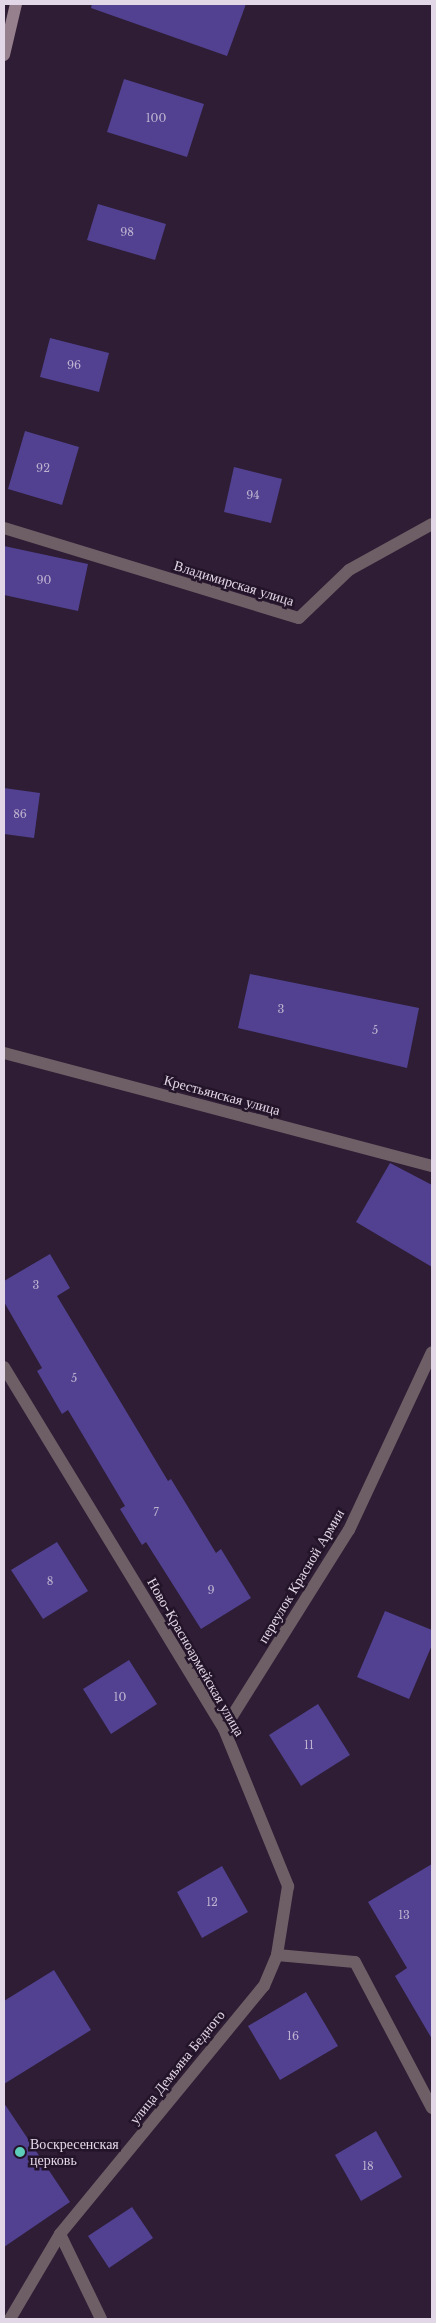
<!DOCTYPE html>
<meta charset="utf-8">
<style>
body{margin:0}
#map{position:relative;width:436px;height:2323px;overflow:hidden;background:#2e1d34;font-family:"Libre Baskerville",serif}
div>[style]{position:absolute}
.building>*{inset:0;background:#514190}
.street>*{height:12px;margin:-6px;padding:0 6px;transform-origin:6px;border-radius:6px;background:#6e5f67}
.secondary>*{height:12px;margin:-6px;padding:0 6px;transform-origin:6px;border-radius:6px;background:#97808d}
.dots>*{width:14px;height:14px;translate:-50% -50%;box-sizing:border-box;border:2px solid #24142a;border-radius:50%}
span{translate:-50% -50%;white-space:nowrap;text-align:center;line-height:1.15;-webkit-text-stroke:5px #24142a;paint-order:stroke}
.number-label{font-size:11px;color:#beb2d0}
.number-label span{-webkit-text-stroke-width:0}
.street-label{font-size:14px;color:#e2d7e6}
.poi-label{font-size:14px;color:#e2d7e6}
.left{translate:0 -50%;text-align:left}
.frame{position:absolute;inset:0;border:5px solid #e2d7e6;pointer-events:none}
</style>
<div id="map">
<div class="building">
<div style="clip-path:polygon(92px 4px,246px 4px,227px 56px,91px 8px)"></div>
<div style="clip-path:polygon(124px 79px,204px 104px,187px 157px,107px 132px)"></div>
<div style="clip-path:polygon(98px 204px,166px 224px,155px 260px,87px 240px)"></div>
<div style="clip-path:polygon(50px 338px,109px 353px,99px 392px,40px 377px)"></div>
<div style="clip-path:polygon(25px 431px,79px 447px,62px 505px,8px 489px)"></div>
<div style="clip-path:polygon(234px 467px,282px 479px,271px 523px,224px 512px)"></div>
<div style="clip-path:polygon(4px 546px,88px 564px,78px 611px,4px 595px)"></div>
<div style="clip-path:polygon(4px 788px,40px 793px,34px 838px,4px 834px)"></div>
<div style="clip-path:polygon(250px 974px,419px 1008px,407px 1068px,238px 1028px)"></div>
<div style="clip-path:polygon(390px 1163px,432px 1185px,432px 1267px,356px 1222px)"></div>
<div style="clip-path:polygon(50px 1254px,70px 1288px,57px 1296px,168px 1481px,171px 1479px,216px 1553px,221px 1549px,251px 1598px,201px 1629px,146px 1542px,142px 1545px,120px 1509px,125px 1506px,68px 1410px,62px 1414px,37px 1371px,42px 1368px,4px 1302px,4px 1281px)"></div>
<div style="clip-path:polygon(57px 1542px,88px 1591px,43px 1619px,11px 1570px)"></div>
<div style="clip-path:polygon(385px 1611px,432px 1630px,432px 1645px,409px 1699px,357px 1677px)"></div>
<div style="clip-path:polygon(129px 1660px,157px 1704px,111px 1734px,83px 1689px)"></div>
<div style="clip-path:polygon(318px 1704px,350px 1755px,301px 1786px,269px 1735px)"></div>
<div style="clip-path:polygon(432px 1864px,432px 2039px,395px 1976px,407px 1968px,368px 1902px)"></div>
<div style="clip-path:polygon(222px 1866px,248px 1912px,202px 1938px,177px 1892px)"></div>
<div style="clip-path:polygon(54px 1970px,91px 2030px,4px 2084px,4px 2001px)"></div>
<div style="clip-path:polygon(306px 1992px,338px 2046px,280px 2080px,248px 2026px)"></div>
<div style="clip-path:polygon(4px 2103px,70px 2202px,4px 2247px)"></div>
<div style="clip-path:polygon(376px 2131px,402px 2177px,361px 2201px,335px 2155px)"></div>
<div style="clip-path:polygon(132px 2207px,153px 2238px,109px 2268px,88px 2236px)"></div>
</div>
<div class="street">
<div style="left:4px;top:528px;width:308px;rotate:17deg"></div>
<div style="left:299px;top:618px;width:69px;rotate:-43.8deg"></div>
<div style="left:349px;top:570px;width:95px;rotate:-29deg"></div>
<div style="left:4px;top:1053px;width:443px;rotate:14.8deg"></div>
<div style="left:4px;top:1367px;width:424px;rotate:58.7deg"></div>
<div style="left:224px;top:1729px;width:170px;rotate:67.8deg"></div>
<div style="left:288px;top:1886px;width:70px;rotate:99.1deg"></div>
<div style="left:277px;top:1955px;width:78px;rotate:5.1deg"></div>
<div style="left:355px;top:1962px;width:165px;rotate:62.2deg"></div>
<div style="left:224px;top:1729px;width:235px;rotate:-57.9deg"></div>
<div style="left:349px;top:1530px;width:196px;rotate:-65deg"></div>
<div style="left:60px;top:2234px;width:94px;rotate:64.2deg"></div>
<div style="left:10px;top:2319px;width:99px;rotate:-59.5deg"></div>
<div style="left:60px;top:2234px;width:321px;rotate:-50.6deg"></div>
<div style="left:264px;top:1986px;width:34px;rotate:-67deg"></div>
</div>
<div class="secondary">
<div style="left:4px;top:55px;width:52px;rotate:-76.8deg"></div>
</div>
<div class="dots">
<div style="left:20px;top:2152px;background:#5dceb9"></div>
</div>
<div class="number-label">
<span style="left:156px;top:118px">100</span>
<span style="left:127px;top:232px">98</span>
<span style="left:74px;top:365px">96</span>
<span style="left:43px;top:468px">92</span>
<span style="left:253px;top:495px">94</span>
<span style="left:44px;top:580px">90</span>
<span style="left:20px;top:814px">86</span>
<span style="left:281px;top:1009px">3</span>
<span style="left:375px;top:1030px">5</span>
<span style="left:36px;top:1285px">3</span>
<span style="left:74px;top:1378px">5</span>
<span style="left:156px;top:1512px">7</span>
<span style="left:50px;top:1581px">8</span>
<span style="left:211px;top:1590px">9</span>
<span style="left:120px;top:1697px">10</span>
<span style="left:309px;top:1745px">11</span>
<span style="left:212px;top:1902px">12</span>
<span style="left:404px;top:1915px">13</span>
<span style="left:293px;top:2036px">16</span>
<span style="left:368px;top:2166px">18</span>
</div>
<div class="street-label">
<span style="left:234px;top:583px;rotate:17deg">Владимирская улица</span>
<span style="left:222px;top:1095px;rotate:15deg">Крестьянская улица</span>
<span style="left:301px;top:1576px;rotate:-59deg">переулок Красной Армии</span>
<span style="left:196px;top:1657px;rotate:60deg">Ново-Красноармейская улица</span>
<span style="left:177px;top:2067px;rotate:-51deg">улица Демьяна Бедного</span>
</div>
<div class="poi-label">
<span class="left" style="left:30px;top:2152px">Воскресенская<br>церковь</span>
</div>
<div class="frame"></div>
</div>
